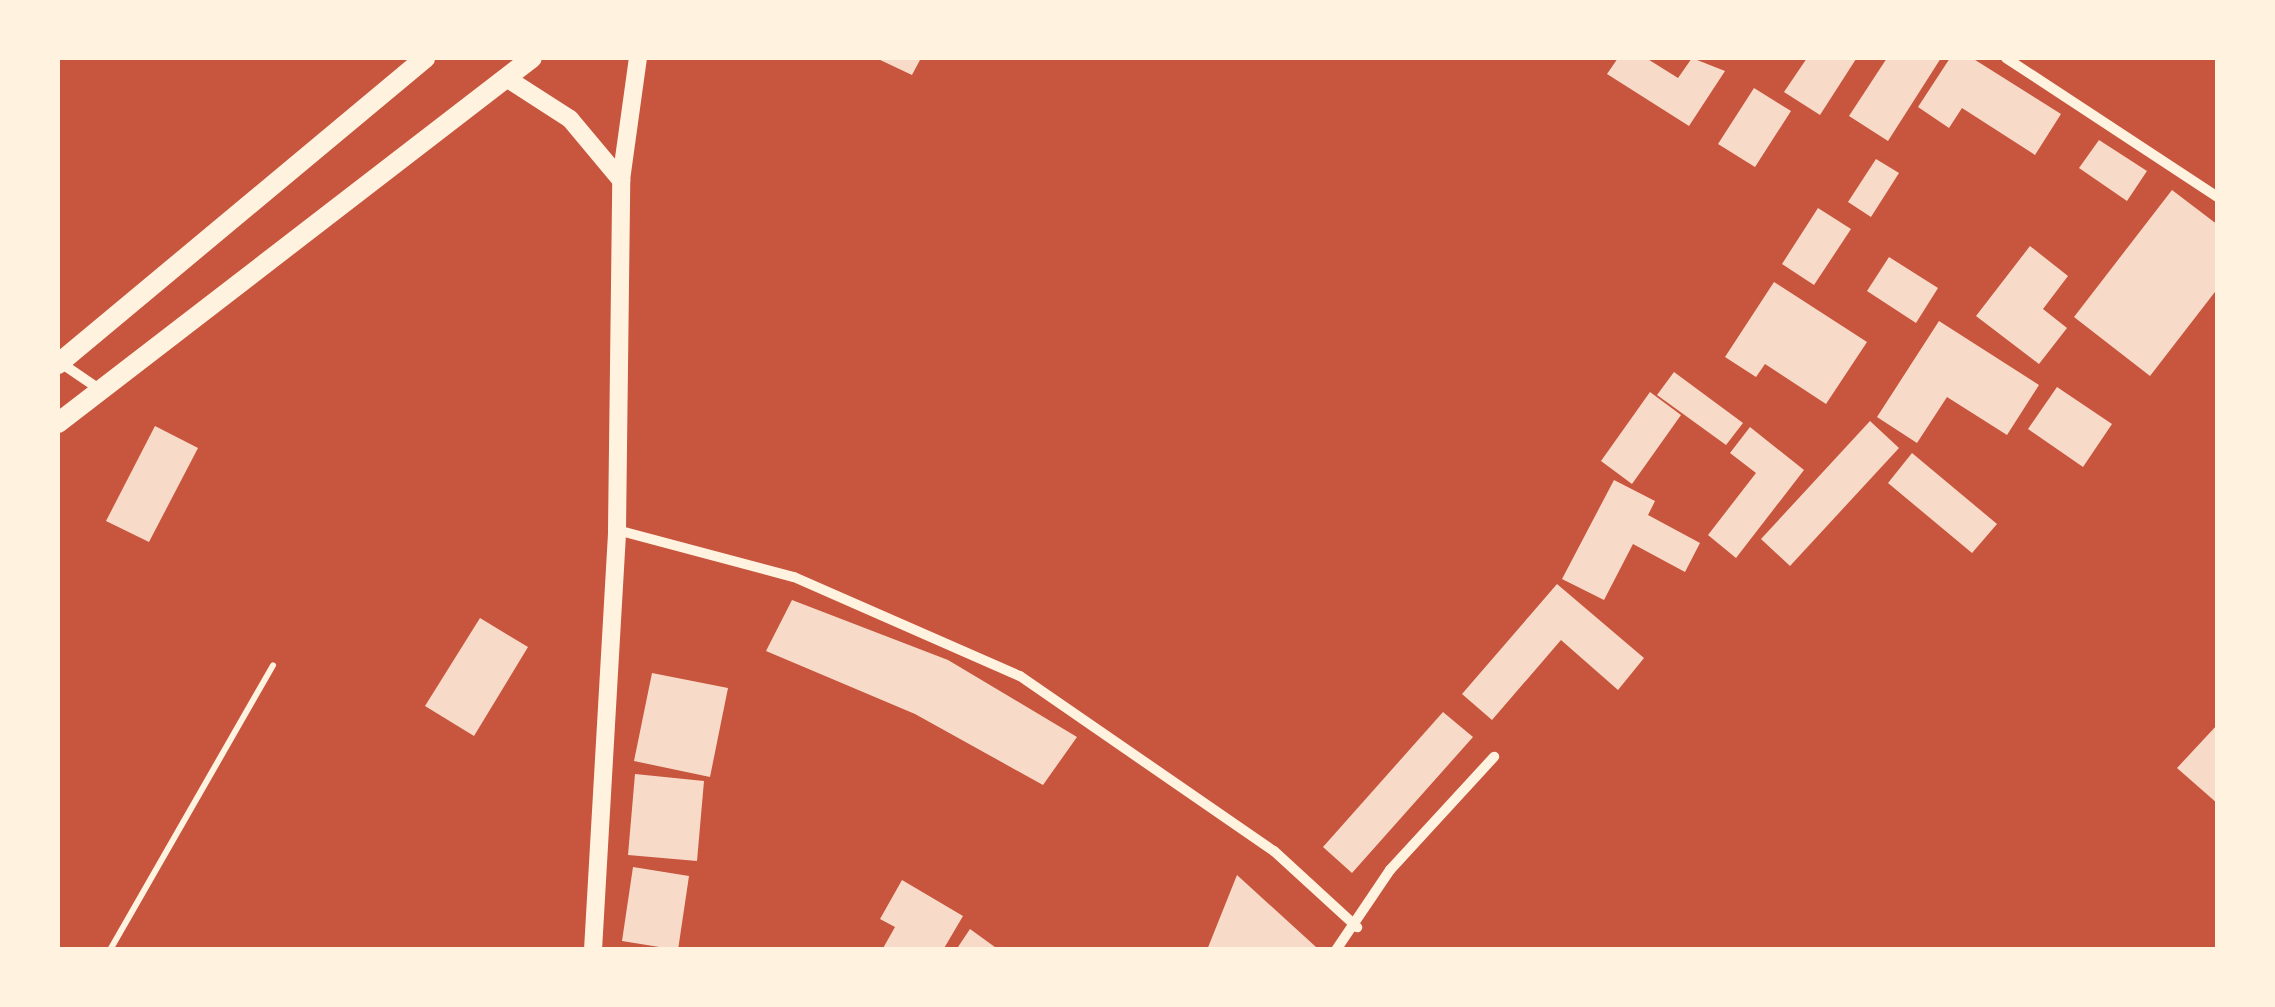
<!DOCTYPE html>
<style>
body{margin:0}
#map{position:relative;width:2275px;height:1007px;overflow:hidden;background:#c8553d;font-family:"Nunito Sans",sans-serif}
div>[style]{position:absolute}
.building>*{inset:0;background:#f7dbc8}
.path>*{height:6px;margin:-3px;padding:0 3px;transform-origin:3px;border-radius:3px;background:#fff3e0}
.minor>*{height:10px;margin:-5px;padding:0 5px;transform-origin:5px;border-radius:5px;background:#fff3e0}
.tertiary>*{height:18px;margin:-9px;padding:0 9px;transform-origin:9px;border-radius:9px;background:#fff3e0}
.secondary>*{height:20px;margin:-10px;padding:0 10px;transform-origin:10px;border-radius:10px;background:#fff3e0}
span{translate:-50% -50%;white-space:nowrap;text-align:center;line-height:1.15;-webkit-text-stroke:8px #fff3e0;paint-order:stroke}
.frame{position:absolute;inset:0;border:60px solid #fff3e0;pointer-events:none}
</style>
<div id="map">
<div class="building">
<div style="clip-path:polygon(876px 58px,921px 58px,912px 75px)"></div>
<div style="clip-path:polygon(1618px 58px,1646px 58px,1678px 78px,1692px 58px,1725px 71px,1689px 126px,1607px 74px)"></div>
<div style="clip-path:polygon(1807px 58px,1856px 59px,1820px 115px,1784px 92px)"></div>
<div style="clip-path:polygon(1887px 58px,1941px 58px,1888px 141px,1849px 116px)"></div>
<div style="clip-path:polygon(1950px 58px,1972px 58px,2061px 114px,2035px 155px,1962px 108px,1949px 128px,1918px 107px)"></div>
<div style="clip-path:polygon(1754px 88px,1791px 111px,1755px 167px,1718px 144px)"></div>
<div style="clip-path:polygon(2099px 140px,2147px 171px,2127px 201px,2079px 168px)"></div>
<div style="clip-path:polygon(1876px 159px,1899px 173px,1871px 217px,1848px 202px)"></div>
<div style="clip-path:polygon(2172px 190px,2218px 225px,2218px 288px,2150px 376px,2074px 317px)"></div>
<div style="clip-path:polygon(1818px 208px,1851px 229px,1814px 285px,1782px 264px)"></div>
<div style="clip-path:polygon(2030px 246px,2068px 276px,2043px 309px,2067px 328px,2039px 364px,1976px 316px)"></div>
<div style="clip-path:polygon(1889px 257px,1938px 288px,1916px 323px,1867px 291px)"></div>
<div style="clip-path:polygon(1774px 282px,1867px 342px,1826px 404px,1765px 364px,1756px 377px,1725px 357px)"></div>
<div style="clip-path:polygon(1939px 321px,2039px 385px,2007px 435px,1947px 397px,1917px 443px,1877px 417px)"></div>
<div style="clip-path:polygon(1674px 372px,1743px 423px,1726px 445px,1657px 395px)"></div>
<div style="clip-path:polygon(2057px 387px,2112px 424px,2083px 467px,2028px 429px)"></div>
<div style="clip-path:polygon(1650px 392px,1681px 415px,1632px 484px,1601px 461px)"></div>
<div style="clip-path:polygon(1870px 421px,1899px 448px,1790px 566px,1761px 539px)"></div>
<div style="clip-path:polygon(155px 426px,198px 448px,149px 542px,106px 521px)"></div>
<div style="clip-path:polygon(1750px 427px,1804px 470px,1736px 558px,1708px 535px,1756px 473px,1730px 453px)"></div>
<div style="clip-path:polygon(1912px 453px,1997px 524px,1972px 553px,1888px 483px)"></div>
<div style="clip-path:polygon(1614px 480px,1655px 501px,1648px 515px,1700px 543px,1685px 572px,1633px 544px,1604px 600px,1562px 579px)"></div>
<div style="clip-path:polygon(1557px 584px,1644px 658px,1618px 690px,1561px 640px,1492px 720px,1462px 694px)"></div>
<div style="clip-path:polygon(792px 600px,948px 660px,1077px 737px,1043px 785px,915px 714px,766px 651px)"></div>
<div style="clip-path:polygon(480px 618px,528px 647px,474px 736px,425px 706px)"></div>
<div style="clip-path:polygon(652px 673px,728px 688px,710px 777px,634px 761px)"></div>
<div style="clip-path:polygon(1443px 712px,1473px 737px,1352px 873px,1323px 847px)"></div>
<div style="clip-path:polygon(2218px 724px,2218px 804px,2177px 768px)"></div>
<div style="clip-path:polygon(635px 774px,704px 781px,697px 861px,628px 855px)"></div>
<div style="clip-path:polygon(633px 867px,689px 876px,678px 950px,622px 941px)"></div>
<div style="clip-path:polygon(1237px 875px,1316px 947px,1314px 950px,1207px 950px)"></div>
<div style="clip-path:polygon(902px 880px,963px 916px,943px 950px,882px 950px,895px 927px,880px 919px)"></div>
<div style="clip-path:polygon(970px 929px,999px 950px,956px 950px)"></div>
</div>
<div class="path">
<div style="left:110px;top:950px;width:328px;rotate:-60.2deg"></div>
</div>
<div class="minor">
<div style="left:2006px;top:58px;width:254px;rotate:33.3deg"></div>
<div style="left:58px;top:361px;width:50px;rotate:34.3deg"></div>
<div style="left:617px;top:530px;width:183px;rotate:14.9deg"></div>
<div style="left:794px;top:577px;width:247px;rotate:23.7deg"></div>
<div style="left:1020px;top:676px;width:308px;rotate:34.6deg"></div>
<div style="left:1274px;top:851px;width:113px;rotate:42.5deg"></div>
<div style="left:1336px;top:950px;width:97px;rotate:-56deg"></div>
<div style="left:1390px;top:870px;width:154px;rotate:-47.4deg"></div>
</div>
<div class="tertiary">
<div style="left:511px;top:81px;width:70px;rotate:32.8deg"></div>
<div style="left:570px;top:119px;width:80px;rotate:50.1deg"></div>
<div style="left:593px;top:950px;width:421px;rotate:-86.7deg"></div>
<div style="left:617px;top:530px;width:350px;rotate:-89.3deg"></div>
<div style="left:621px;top:180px;width:123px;rotate:-82.1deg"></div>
</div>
<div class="secondary">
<div style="left:58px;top:364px;width:478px;rotate:-39.8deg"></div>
<div style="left:58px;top:423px;width:598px;rotate:-37.6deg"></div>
</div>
<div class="frame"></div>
</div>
